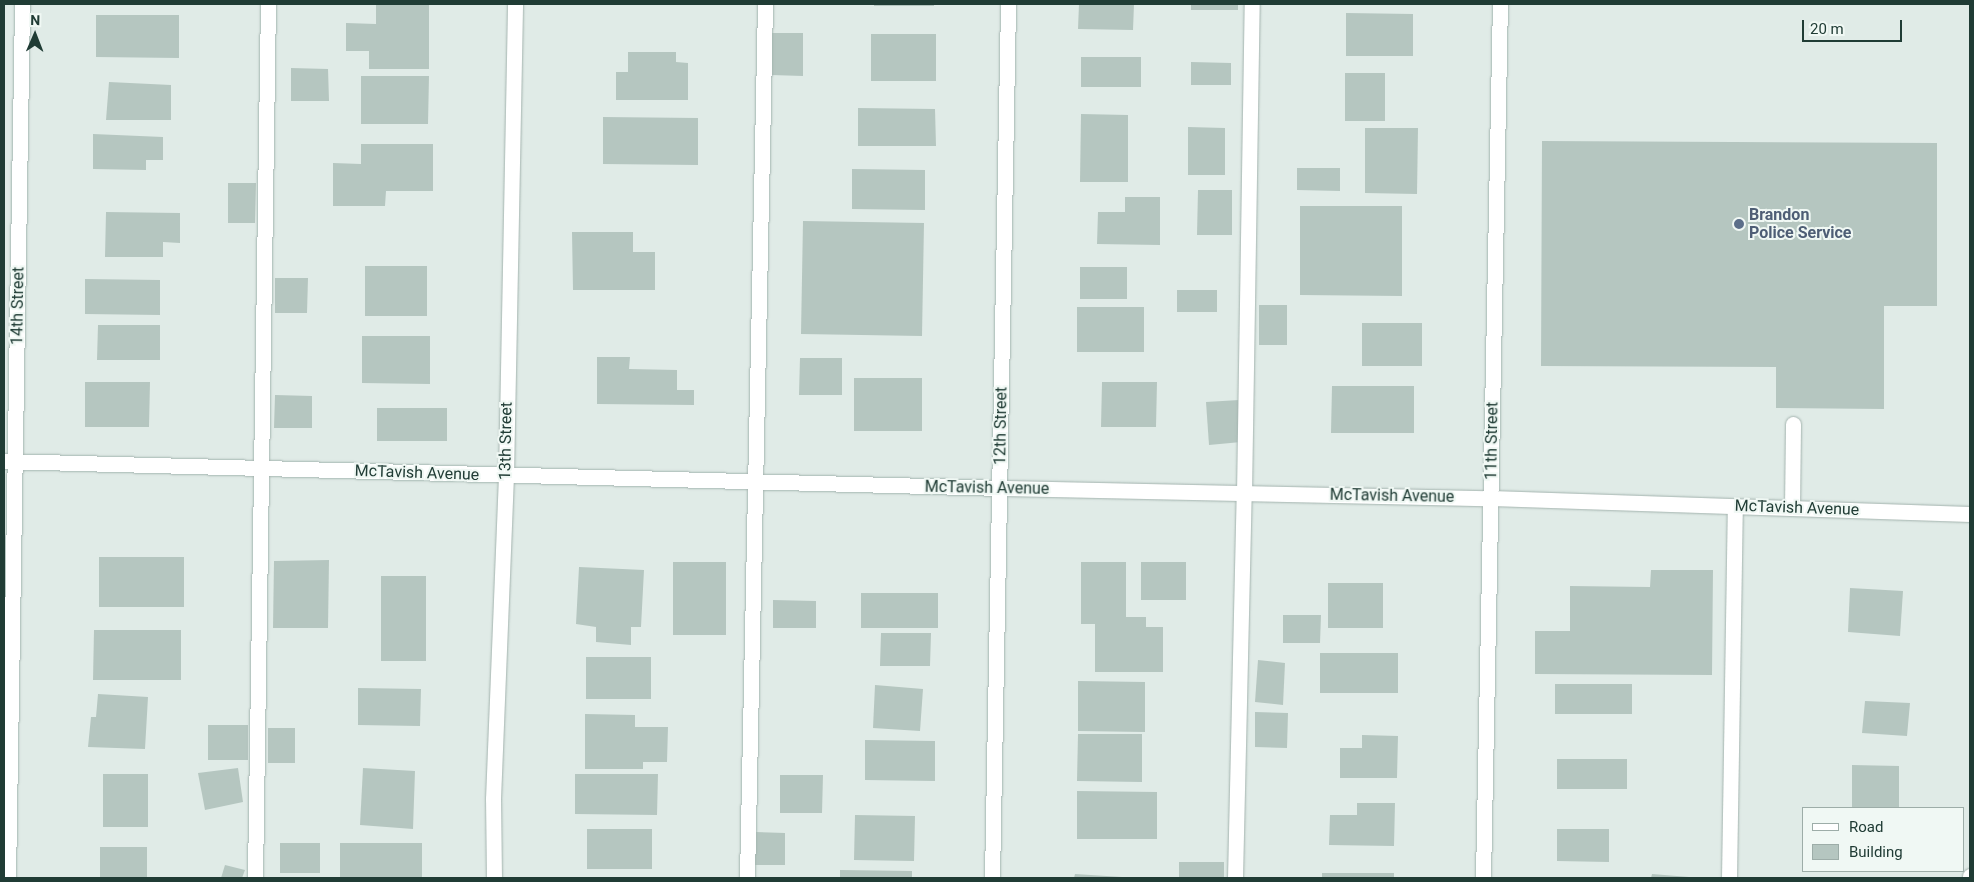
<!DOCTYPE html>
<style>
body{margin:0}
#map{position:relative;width:1974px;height:882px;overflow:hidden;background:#e0ebe7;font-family:Roboto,sans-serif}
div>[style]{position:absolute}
.building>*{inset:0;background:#b5c6c0}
.roads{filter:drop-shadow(0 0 1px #a3b3ae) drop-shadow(0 0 1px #a3b3ae)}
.service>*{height:15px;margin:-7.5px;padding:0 7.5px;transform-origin:7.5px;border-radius:7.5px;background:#fff}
.minor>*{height:15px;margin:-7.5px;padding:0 7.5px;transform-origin:7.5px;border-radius:7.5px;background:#fff}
.tertiary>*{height:15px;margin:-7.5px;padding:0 7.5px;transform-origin:7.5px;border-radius:7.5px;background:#fff}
.dots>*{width:14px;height:14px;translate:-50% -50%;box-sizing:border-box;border:2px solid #f0f8f4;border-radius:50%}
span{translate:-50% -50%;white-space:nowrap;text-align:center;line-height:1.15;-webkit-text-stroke:4px #f0f8f4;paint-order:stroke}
.service-label{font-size:16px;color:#4e5e75;font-weight:700}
.left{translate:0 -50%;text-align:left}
.street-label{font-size:16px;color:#203c35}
.frame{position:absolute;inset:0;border:5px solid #203c35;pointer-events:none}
.legend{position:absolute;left:1802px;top:807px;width:162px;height:65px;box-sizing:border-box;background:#f0f8f4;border:1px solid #9dada8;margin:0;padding:6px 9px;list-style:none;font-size:15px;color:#203c35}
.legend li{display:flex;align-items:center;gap:10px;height:25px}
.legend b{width:25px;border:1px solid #9dada8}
.north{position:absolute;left:10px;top:10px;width:50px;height:50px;-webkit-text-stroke:4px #f0f8f4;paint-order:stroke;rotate:1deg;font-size:14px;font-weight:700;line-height:20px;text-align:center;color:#203c35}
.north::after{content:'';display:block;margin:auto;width:18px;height:22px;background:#203c35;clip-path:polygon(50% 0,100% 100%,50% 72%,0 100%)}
.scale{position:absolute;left:1802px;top:20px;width:100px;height:22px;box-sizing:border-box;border:2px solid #203c35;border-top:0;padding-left:6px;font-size:15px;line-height:18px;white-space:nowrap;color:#203c35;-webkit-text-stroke:4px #f0f8f4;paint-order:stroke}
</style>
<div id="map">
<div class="building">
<div style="clip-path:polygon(376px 4px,429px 4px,429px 69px,369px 69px,369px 51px,346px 51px,346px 23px,376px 24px)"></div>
<div style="clip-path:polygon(874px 4px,934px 4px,934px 6px,874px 6px)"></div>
<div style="clip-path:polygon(1079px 4px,1134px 4px,1133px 30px,1078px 29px)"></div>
<div style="clip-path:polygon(1191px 4px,1238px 4px,1238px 10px,1191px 10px)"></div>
<div style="clip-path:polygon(1346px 13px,1413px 14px,1413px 56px,1346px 56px)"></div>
<div style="clip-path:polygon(96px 15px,179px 15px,179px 58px,96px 57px)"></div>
<div style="clip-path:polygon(771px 33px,803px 33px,803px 76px,771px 75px)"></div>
<div style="clip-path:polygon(871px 34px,936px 34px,936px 81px,871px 81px)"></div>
<div style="clip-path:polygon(628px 52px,676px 52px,676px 62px,688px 63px,688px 100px,616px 100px,616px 72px,628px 72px)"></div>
<div style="clip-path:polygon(1081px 57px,1141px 57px,1141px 87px,1081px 87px)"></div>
<div style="clip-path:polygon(1191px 62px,1231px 63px,1231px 85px,1191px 85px)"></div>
<div style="clip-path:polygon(291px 68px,328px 69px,329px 101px,291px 101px)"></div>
<div style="clip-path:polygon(1345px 73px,1385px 73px,1385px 121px,1345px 121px)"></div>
<div style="clip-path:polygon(361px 76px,429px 76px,428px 124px,361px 124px)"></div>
<div style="clip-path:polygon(109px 82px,171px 85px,171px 120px,106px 120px)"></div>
<div style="clip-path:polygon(858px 108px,935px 109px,936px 146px,858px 146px)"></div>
<div style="clip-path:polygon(1081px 114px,1128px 115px,1128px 182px,1080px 182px)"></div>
<div style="clip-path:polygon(603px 117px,698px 118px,698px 165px,603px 164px)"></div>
<div style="clip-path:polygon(1188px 127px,1225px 128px,1225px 175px,1188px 175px)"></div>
<div style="clip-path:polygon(1365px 128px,1418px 128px,1417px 194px,1365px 193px)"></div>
<div style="clip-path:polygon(93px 134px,163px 137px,163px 160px,146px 160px,146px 170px,93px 169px)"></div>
<div style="clip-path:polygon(1542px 141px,1937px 143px,1937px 306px,1884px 306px,1884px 409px,1776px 408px,1776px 367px,1541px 366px)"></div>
<div style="clip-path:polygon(361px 144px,433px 144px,433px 191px,386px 191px,385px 206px,333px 206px,333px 163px,361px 164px)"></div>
<div style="clip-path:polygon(1297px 168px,1340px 168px,1340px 191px,1297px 190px)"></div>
<div style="clip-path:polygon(852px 169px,925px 170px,925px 210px,852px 209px)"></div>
<div style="clip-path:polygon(228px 183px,256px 183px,255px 223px,228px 223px)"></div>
<div style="clip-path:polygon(1198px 190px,1232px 190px,1232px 235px,1197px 235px)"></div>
<div style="clip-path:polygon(1125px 197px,1160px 197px,1160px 245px,1097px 244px,1098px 212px,1125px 212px)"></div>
<div style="clip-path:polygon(1300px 206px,1402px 206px,1402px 296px,1300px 295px)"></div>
<div style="clip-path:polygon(106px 212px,180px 213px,180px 243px,163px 242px,163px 257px,105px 257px)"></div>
<div style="clip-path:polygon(803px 221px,924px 223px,922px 336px,801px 334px)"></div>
<div style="clip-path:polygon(572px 232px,633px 232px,633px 252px,655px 252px,655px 290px,573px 290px)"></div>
<div style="clip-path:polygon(365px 266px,427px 266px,427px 316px,365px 316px)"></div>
<div style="clip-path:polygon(1080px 267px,1127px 267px,1127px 299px,1080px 299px)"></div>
<div style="clip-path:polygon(275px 278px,308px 278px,307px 313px,275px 313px)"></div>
<div style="clip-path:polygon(85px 279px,160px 280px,160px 315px,85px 314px)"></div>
<div style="clip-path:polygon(1177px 290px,1217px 290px,1217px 312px,1177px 312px)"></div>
<div style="clip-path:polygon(1259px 305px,1287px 305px,1287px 345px,1259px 345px)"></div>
<div style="clip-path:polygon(1077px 307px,1144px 307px,1144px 352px,1077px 352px)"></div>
<div style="clip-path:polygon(1362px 323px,1422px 323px,1422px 366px,1362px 366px)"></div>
<div style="clip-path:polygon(98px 325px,160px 325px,160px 360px,97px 360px)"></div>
<div style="clip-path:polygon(362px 336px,430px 336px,430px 384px,362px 383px)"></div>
<div style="clip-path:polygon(597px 357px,630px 357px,629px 369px,677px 370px,677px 390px,694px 390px,694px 405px,597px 404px)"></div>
<div style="clip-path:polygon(800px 358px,842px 358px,842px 395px,799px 395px)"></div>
<div style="clip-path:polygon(854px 378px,922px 378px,922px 431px,854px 431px)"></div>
<div style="clip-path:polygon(85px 382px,150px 382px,149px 427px,85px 427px)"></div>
<div style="clip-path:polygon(1102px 382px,1157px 382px,1156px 427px,1101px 427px)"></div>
<div style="clip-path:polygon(1332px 386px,1414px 386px,1414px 433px,1331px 433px)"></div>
<div style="clip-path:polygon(275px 395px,312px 396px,312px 428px,274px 428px)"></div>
<div style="clip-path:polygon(1239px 400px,1241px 442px,1209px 445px,1206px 402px)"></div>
<div style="clip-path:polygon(377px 408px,447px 408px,447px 441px,377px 441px)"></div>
<div style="clip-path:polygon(99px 557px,184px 557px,184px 607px,99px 607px)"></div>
<div style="clip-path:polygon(329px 560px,328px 628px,273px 628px,274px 561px)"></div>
<div style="clip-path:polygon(673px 562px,726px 562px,726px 635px,673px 635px)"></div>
<div style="clip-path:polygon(1081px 562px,1126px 562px,1126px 617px,1146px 617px,1146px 627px,1163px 627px,1163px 672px,1095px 672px,1095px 624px,1081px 624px)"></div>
<div style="clip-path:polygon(1141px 562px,1186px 562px,1186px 600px,1141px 600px)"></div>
<div style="clip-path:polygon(579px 567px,644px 570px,641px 627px,631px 627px,631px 645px,596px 642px,596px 627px,576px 624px)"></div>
<div style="clip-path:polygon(1651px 570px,1713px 570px,1712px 675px,1535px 674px,1535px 631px,1570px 631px,1570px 586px,1650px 587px)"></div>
<div style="clip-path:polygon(381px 576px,426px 576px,426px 661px,381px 661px)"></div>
<div style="clip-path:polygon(1328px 583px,1383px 583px,1383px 628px,1328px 628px)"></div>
<div style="clip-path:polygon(1850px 588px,1903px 591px,1900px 636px,1848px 632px)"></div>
<div style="clip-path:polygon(861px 593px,938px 593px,938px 628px,861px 628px)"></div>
<div style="clip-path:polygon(773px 600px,816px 601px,816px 628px,773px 628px)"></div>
<div style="clip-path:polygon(1283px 615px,1321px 615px,1320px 643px,1283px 643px)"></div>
<div style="clip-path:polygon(94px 630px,181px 630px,181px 680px,93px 680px)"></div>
<div style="clip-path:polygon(881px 633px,931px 633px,930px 666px,880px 666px)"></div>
<div style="clip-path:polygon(1320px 653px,1398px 653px,1398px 693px,1320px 693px)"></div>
<div style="clip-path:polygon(586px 657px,651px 657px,651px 699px,586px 699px)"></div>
<div style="clip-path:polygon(1258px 660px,1285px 663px,1283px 705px,1255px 702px)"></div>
<div style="clip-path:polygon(1078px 681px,1145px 682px,1145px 732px,1078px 731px)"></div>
<div style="clip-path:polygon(1555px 684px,1632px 684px,1632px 714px,1555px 714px)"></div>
<div style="clip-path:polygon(875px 685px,923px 689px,920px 731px,873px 728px)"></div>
<div style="clip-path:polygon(358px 688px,421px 689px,420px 726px,358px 725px)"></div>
<div style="clip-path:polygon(98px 694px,148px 697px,145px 749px,88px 747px,91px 717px,96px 717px)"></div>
<div style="clip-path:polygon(1865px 701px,1910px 703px,1907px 736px,1862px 733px)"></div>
<div style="clip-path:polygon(1255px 712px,1288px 713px,1287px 748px,1255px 747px)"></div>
<div style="clip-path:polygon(585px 714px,635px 715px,635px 727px,668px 727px,667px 762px,643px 762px,643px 769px,585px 769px)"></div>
<div style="clip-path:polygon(208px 725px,248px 725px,248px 760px,208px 760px)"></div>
<div style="clip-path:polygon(268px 728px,295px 728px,295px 763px,268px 763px)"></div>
<div style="clip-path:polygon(1078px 734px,1142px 734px,1142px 782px,1077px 781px)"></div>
<div style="clip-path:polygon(1362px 735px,1398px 736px,1397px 778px,1340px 778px,1340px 748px,1362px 748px)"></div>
<div style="clip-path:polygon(865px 740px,935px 741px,935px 781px,865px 780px)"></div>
<div style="clip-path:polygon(1557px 759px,1627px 759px,1627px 789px,1557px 789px)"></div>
<div style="clip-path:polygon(1852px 765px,1899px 766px,1899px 808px,1852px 808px)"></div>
<div style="clip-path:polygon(238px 768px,243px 802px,205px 810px,198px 773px)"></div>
<div style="clip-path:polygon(363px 768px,415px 771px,413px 829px,360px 825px)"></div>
<div style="clip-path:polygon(103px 774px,148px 774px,148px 827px,103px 827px)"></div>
<div style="clip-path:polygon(575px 774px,658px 774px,657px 815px,575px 814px)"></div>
<div style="clip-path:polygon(780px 775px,823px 775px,822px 813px,780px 813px)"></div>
<div style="clip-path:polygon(1077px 791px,1157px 792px,1157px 839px,1077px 839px)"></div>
<div style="clip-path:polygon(1357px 803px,1395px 803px,1394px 846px,1329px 845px,1330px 815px,1357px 815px)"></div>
<div style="clip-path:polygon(855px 815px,915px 816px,914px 861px,854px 860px)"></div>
<div style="clip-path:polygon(587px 829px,652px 829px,652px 869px,587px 869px)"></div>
<div style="clip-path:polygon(1557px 829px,1609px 829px,1609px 862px,1557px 861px)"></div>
<div style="clip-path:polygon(755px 832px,785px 833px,785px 865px,755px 865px)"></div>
<div style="clip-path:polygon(280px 843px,320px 843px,320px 873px,280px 873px)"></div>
<div style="clip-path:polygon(340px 843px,422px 843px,422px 878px,340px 878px)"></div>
<div style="clip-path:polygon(100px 847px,147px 847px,147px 878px,100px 878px)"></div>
<div style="clip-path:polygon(1179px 862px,1224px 862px,1224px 878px,1179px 878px)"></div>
<div style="clip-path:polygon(225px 865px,245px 870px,242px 878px,221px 878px)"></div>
<div style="clip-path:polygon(840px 870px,912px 871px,912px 878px,840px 878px)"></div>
<div style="clip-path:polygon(1322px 873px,1394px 873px,1394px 878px,1322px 878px)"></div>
<div style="clip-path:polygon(1075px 874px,1122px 877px,1122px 878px,1074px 878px)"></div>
<div style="clip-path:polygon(1652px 874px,1689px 877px,1689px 878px,1651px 878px)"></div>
</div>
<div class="roads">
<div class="service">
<div style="left:1792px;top:508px;width:84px;rotate:-89.3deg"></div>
<div style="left:255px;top:878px;width:874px;rotate:-89.15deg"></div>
<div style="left:747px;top:878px;width:874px;rotate:-88.82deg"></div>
<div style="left:1235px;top:878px;width:384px;rotate:-88.7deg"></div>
<div style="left:1244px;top:494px;width:490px;rotate:-89.1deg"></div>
<div style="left:1729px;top:878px;width:371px;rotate:-89.1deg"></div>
</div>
<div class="minor">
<div style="left:4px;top:461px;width:996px;rotate:1.55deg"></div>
<div style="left:1000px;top:488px;width:491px;rotate:1.2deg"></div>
<div style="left:1491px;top:498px;width:479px;rotate:1.9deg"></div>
<div style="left:8px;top:878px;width:874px;rotate:-89.08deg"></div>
<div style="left:992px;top:878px;width:874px;rotate:-88.95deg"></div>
<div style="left:1483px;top:878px;width:874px;rotate:-88.89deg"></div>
</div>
<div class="tertiary">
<div style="left:494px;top:878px;width:79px;rotate:-90.7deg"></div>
<div style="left:493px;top:799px;width:324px;rotate:-87.7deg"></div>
<div style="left:506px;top:475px;width:471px;rotate:-88.9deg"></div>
<div style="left:1970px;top:878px;width:2px;rotate:-90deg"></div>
</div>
</div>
<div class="dots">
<div style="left:1739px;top:224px;background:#5c6f8a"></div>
</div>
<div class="service-label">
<span class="left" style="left:1749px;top:224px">Brandon<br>Police Service</span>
</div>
<div class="street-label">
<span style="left:18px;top:306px;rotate:-89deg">14th Street</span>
<span style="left:1001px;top:426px;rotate:-89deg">12th Street</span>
<span style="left:506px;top:441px;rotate:-89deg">13th Street</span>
<span style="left:1492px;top:441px;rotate:-89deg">11th Street</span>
<span style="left:417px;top:473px;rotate:2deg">McTavish Avenue</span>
<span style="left:987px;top:488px;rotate:1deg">McTavish Avenue</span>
<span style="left:1392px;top:496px;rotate:1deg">McTavish Avenue</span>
<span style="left:1797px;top:508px;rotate:2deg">McTavish Avenue</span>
</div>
<div class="frame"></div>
<ul class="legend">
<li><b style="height:6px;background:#fff"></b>Road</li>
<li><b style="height:14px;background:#b5c6c0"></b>Building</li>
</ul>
<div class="north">N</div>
<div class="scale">20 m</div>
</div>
